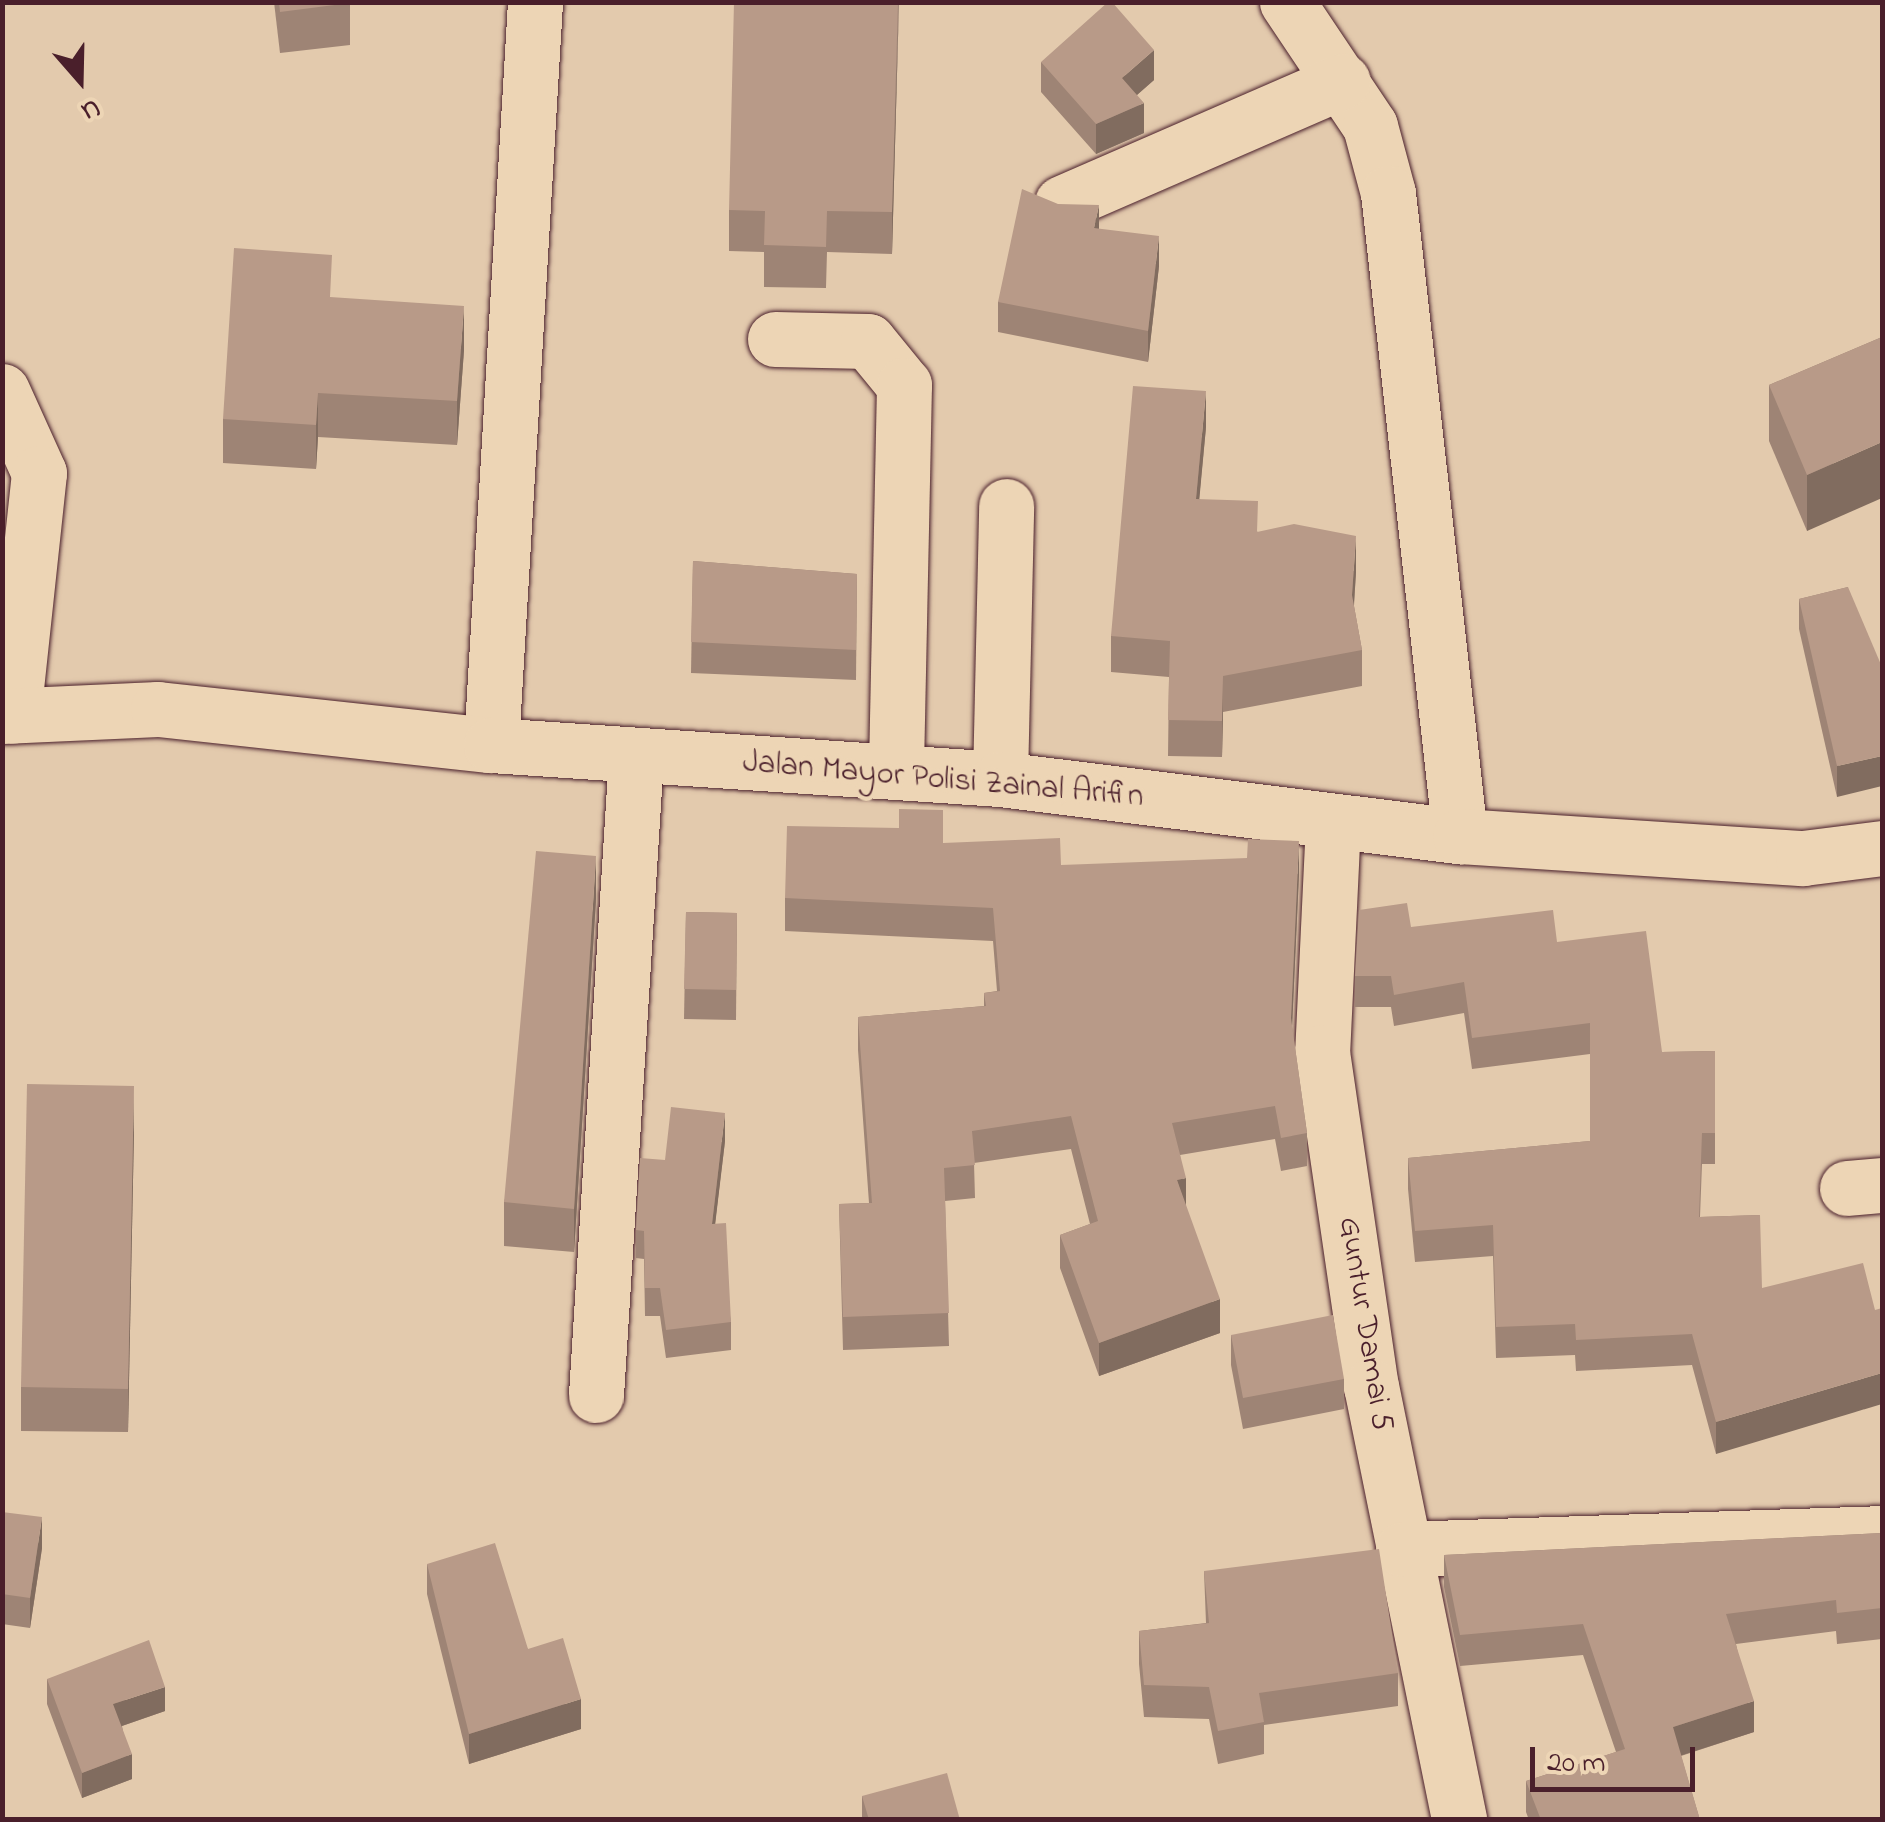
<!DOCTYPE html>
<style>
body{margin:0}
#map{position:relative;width:1885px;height:1822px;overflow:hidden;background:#e3caad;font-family:"Indie Flower",sans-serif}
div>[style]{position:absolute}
.roads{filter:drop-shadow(0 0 2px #4a1f2b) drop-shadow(0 0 2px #4a1f2b)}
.minor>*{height:55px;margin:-27.5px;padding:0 27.5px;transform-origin:27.5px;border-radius:27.5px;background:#edd5b5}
.major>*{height:55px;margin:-27.5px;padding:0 27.5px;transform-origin:27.5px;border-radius:27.5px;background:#edd5b5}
.wall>*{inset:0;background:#9e8475}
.shaded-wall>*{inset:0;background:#816c5f}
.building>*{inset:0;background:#b89a88}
span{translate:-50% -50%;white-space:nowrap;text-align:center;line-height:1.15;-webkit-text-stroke:9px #edd5b5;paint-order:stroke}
.street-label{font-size:32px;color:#4a1f2b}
.frame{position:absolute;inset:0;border:5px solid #4a1f2b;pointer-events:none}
.north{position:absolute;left:30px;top:30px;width:100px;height:100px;-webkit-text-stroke:8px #edd5b5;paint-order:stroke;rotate:160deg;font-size:28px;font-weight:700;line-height:40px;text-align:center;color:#4a1f2b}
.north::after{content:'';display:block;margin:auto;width:35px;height:45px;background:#4a1f2b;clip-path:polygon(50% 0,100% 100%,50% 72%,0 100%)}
.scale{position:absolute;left:1530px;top:1747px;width:165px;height:45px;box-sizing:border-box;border:5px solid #4a1f2b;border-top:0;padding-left:12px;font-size:30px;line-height:35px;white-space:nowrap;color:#4a1f2b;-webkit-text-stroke:8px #edd5b5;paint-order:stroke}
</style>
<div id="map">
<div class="roads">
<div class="minor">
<div style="left:1287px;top:2px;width:149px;rotate:56.2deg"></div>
<div style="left:1370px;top:126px;width:69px;rotate:75deg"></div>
<div style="left:1388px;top:193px;width:647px;rotate:83.61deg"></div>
<div style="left:1062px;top:203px;width:306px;rotate:-23.5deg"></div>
<div style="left:775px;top:339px;width:93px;rotate:1.2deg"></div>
<div style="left:868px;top:341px;width:57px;rotate:50.7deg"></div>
<div style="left:904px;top:385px;width:387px;rotate:91.2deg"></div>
<div style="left:2px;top:391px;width:90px;rotate:65.7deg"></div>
<div style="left:39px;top:473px;width:244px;rotate:96.1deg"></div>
<div style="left:491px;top:745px;width:744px;rotate:-86.61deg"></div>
<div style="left:1000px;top:779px;width:273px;rotate:-88.7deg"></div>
<div style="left:1333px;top:822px;width:230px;rotate:92.7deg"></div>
<div style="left:1322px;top:1052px;width:338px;rotate:81.7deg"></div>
<div style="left:1371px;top:1386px;width:443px;rotate:78.5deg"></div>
<div style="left:1847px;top:1188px;width:35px;rotate:-5deg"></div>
<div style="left:596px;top:1395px;width:640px;rotate:-86.42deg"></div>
<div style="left:1403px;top:1549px;width:479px;rotate:-1.9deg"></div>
</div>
<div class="major">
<div style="left:2px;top:716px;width:156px;rotate:-2.6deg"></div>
<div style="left:158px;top:709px;width:335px;rotate:6.2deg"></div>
<div style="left:491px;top:745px;width:510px;rotate:3.82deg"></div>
<div style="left:1000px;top:779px;width:464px;rotate:7.1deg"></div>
<div style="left:1460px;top:836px;width:344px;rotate:3.7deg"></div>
<div style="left:1803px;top:858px;width:80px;rotate:-7.2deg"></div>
</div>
</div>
<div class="wall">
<div style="clip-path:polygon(274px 2px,350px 2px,350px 45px,280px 53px)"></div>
<div style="clip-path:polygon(899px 2px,892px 254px,827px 252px,826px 288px,764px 287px,764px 252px,729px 251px,729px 210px)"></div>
<div style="clip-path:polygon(1041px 62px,1154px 80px,1137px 95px,1144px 133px,1096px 154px,1041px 92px)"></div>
<div style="clip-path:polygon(1099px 229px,1159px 266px,1148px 362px,998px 332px,998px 302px)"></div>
<div style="clip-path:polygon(332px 298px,464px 350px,457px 445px,318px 437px,316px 469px,223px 463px,223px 419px)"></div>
<div style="clip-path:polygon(1882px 337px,1807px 531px,1769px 441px,1769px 385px)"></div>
<div style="clip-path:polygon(1206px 427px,1199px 499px,1258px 532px,1356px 572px,1354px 606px,1362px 650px,1362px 686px,1223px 712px,1222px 757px,1168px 756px,1169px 677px,1111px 672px,1111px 636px)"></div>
<div style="clip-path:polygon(693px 561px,857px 574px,856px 680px,691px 673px)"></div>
<div style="clip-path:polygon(1848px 587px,1837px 797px,1799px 629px,1799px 599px)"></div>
<div style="clip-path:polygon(943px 843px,1061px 865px,1299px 874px,1292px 1026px,1307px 1133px,1307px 1166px,1281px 1171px,1275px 1139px,1180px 1155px,1186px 1208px,1220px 1333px,1099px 1376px,1060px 1268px,1060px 1235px,1090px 1224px,1071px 1149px,974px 1163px,975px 1198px,945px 1201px,949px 1346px,843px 1350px,839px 1204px,869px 1203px,858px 1050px,858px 1017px,984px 1006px,984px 993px,997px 991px,993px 941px,785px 931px,785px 898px)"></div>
<div style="clip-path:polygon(596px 899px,574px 1252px,504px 1246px,504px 1202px)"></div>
<div style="clip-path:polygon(686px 912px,737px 913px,736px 1020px,684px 1019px)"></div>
<div style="clip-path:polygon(1411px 927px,1557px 942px,1662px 1052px,1715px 1051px,1715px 1164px,1702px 1164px,1700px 1217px,1760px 1215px,1716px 1454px,1692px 1365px,1576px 1371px,1575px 1355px,1496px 1358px,1493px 1256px,1415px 1262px,1408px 1189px,1408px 1158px,1590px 1141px,1590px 1054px,1472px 1069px,1464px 1013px,1394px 1026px,1391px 1007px,1355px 1007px,1355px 976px)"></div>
<div style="clip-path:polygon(134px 1130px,128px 1432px,21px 1431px,21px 1387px)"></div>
<div style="clip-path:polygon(725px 1141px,715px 1223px,731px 1322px,731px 1350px,666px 1358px,660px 1316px,645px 1316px,644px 1259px,636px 1258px,636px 1230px,665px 1160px)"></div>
<div style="clip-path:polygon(1231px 1335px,1344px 1379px,1344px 1409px,1243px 1429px,1231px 1365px)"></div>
<div style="clip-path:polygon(2px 1512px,42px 1548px,30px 1628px,2px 1624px)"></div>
<div style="clip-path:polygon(1882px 1533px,1882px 1639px,1837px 1644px,1836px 1631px,1736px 1644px,1754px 1732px,1681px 1756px,1700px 1820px,1529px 1820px,1526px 1812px,1526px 1781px,1616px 1752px,1583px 1655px,1460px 1666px,1444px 1587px,1444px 1555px)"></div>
<div style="clip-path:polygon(427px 1564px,528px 1649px,581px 1729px,469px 1764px,427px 1594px)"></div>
<div style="clip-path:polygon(1204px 1571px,1398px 1673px,1398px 1706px,1264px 1725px,1264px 1754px,1218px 1764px,1209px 1719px,1144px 1717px,1139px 1664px,1139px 1631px,1206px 1623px)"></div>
<div style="clip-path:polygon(47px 1679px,165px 1711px,122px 1726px,132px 1779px,82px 1798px,47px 1704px)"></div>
<div style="clip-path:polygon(862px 1796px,960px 1820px,862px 1820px)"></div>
</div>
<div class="shaded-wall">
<div style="clip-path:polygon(899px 2px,892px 254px,892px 212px)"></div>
<div style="clip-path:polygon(1154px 50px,1154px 80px,1122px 108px,1122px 78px)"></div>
<div style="clip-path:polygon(1144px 103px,1144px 133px,1096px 154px,1096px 124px)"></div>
<div style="clip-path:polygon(1099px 205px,1099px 235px,1094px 228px)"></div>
<div style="clip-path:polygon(1159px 236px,1159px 266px,1148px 362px,1148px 331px)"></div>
<div style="clip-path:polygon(464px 306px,464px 350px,457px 445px,457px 401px)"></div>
<div style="clip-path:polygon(1206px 391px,1206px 427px,1196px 535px,1196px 499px)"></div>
<div style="clip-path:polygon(318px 393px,318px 437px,316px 469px,316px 425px)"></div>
<div style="clip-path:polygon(1882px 442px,1882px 498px,1807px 531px,1807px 475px)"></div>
<div style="clip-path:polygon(1356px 536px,1356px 572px,1352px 631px,1352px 595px)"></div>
<div style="clip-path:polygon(1223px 676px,1223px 712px,1222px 757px,1222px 721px)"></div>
<div style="clip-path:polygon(1882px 756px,1882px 786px,1837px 797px,1837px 766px)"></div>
<div style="clip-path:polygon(1299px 841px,1299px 874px,1291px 1051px,1291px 1018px)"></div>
<div style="clip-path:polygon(596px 856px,596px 899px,574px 1252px,574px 1209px)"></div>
<div style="clip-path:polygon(134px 1086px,134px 1130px,128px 1432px,128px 1389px)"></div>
<div style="clip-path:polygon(725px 1113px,725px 1141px,712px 1251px,712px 1224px)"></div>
<div style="clip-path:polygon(1186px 1178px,1186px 1211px,1177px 1180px)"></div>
<div style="clip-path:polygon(1220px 1299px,1220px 1333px,1099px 1376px,1099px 1343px)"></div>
<div style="clip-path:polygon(1882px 1373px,1882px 1404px,1716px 1454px,1716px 1422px)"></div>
<div style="clip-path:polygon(42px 1517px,42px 1548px,30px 1628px,30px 1598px)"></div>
<div style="clip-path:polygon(165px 1687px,165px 1711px,113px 1729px,113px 1704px)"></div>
<div style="clip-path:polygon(581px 1699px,581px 1729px,469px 1764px,469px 1734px)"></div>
<div style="clip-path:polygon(1754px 1701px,1754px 1732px,1673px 1758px,1673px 1727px)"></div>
<div style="clip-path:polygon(132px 1754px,132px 1779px,82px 1798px,82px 1773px)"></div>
</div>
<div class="building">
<div style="clip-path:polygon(279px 2px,350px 2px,350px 3px,280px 12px)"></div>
<div style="clip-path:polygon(734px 2px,898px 2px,892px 212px,827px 211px,826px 247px,764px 245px,765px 211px,729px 210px)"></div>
<div style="clip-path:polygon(1108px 2px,1112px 2px,1154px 50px,1122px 78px,1144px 103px,1096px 124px,1041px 62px)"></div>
<div style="clip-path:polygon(1022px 189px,1058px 204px,1099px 205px,1094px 228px,1159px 236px,1148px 331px,998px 302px)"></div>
<div style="clip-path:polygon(234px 248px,332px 255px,330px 297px,464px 306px,457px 401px,318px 393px,316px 425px,223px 419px)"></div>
<div style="clip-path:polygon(1882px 337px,1882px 442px,1807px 475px,1769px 385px)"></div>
<div style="clip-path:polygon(1133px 386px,1206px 391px,1196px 499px,1258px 501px,1257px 532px,1294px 524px,1356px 536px,1352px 595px,1362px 650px,1223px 676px,1222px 721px,1168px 720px,1170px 641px,1111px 636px)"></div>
<div style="clip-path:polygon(693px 561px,857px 574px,856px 650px,691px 642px)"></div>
<div style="clip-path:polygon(1848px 587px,1882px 667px,1882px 756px,1837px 766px,1799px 599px)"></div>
<div style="clip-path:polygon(899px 809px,943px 810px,943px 843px,1060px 838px,1061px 865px,1247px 858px,1248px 839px,1299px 841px,1291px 1018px,1307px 1133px,1281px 1138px,1275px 1106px,1172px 1123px,1186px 1178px,1177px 1180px,1220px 1299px,1099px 1343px,1060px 1235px,1098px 1221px,1071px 1116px,972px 1131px,975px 1165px,944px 1168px,949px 1313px,843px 1317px,839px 1204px,872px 1203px,858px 1017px,986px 1006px,984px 993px,1000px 991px,993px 908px,785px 898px,787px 826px,899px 828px)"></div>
<div style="clip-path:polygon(536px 851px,596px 856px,574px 1209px,504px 1202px)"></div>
<div style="clip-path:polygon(1407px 903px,1411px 927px,1553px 910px,1557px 942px,1646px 931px,1662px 1052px,1715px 1051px,1715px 1133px,1702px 1133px,1699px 1217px,1760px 1215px,1762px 1288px,1863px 1263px,1875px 1310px,1882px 1308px,1882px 1373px,1716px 1422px,1692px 1334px,1576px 1340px,1575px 1324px,1496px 1327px,1493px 1225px,1415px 1231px,1408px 1158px,1590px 1141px,1590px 1023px,1472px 1038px,1464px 982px,1394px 995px,1391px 976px,1355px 976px,1359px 910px)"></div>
<div style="clip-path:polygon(686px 912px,737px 913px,736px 990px,684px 989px)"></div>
<div style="clip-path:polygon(27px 1084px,134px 1086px,128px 1389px,21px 1387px)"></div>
<div style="clip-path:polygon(671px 1107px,725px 1113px,712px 1224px,726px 1223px,731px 1322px,666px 1330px,660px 1288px,645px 1288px,644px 1231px,636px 1230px,640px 1158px,665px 1160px)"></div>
<div style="clip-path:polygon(1333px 1315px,1344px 1379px,1243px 1398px,1231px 1335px)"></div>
<div style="clip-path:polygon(2px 1512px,42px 1517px,30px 1598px,2px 1594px)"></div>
<div style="clip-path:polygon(1882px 1533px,1882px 1608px,1837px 1613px,1836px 1600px,1726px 1614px,1754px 1701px,1673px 1727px,1700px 1820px,1541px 1820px,1526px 1781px,1625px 1749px,1583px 1624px,1460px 1635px,1444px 1555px)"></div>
<div style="clip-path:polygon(495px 1543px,528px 1649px,563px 1638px,581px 1699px,469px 1734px,427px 1564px)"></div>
<div style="clip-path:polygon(1379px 1549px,1398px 1673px,1259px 1693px,1264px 1722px,1218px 1731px,1209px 1687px,1144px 1685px,1139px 1631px,1209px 1623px,1204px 1571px)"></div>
<div style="clip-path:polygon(149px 1640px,165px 1687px,113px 1704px,132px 1754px,82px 1773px,47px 1679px)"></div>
<div style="clip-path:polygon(947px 1773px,960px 1820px,869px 1820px,862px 1796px)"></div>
</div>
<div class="street-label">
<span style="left:943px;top:781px;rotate:5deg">Jalan Mayor Polisi Zainal Arifin</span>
<span style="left:1364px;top:1324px;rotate:81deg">Guntur Damai 5</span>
</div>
<div class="frame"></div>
<div class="north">U</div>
<div class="scale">20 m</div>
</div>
